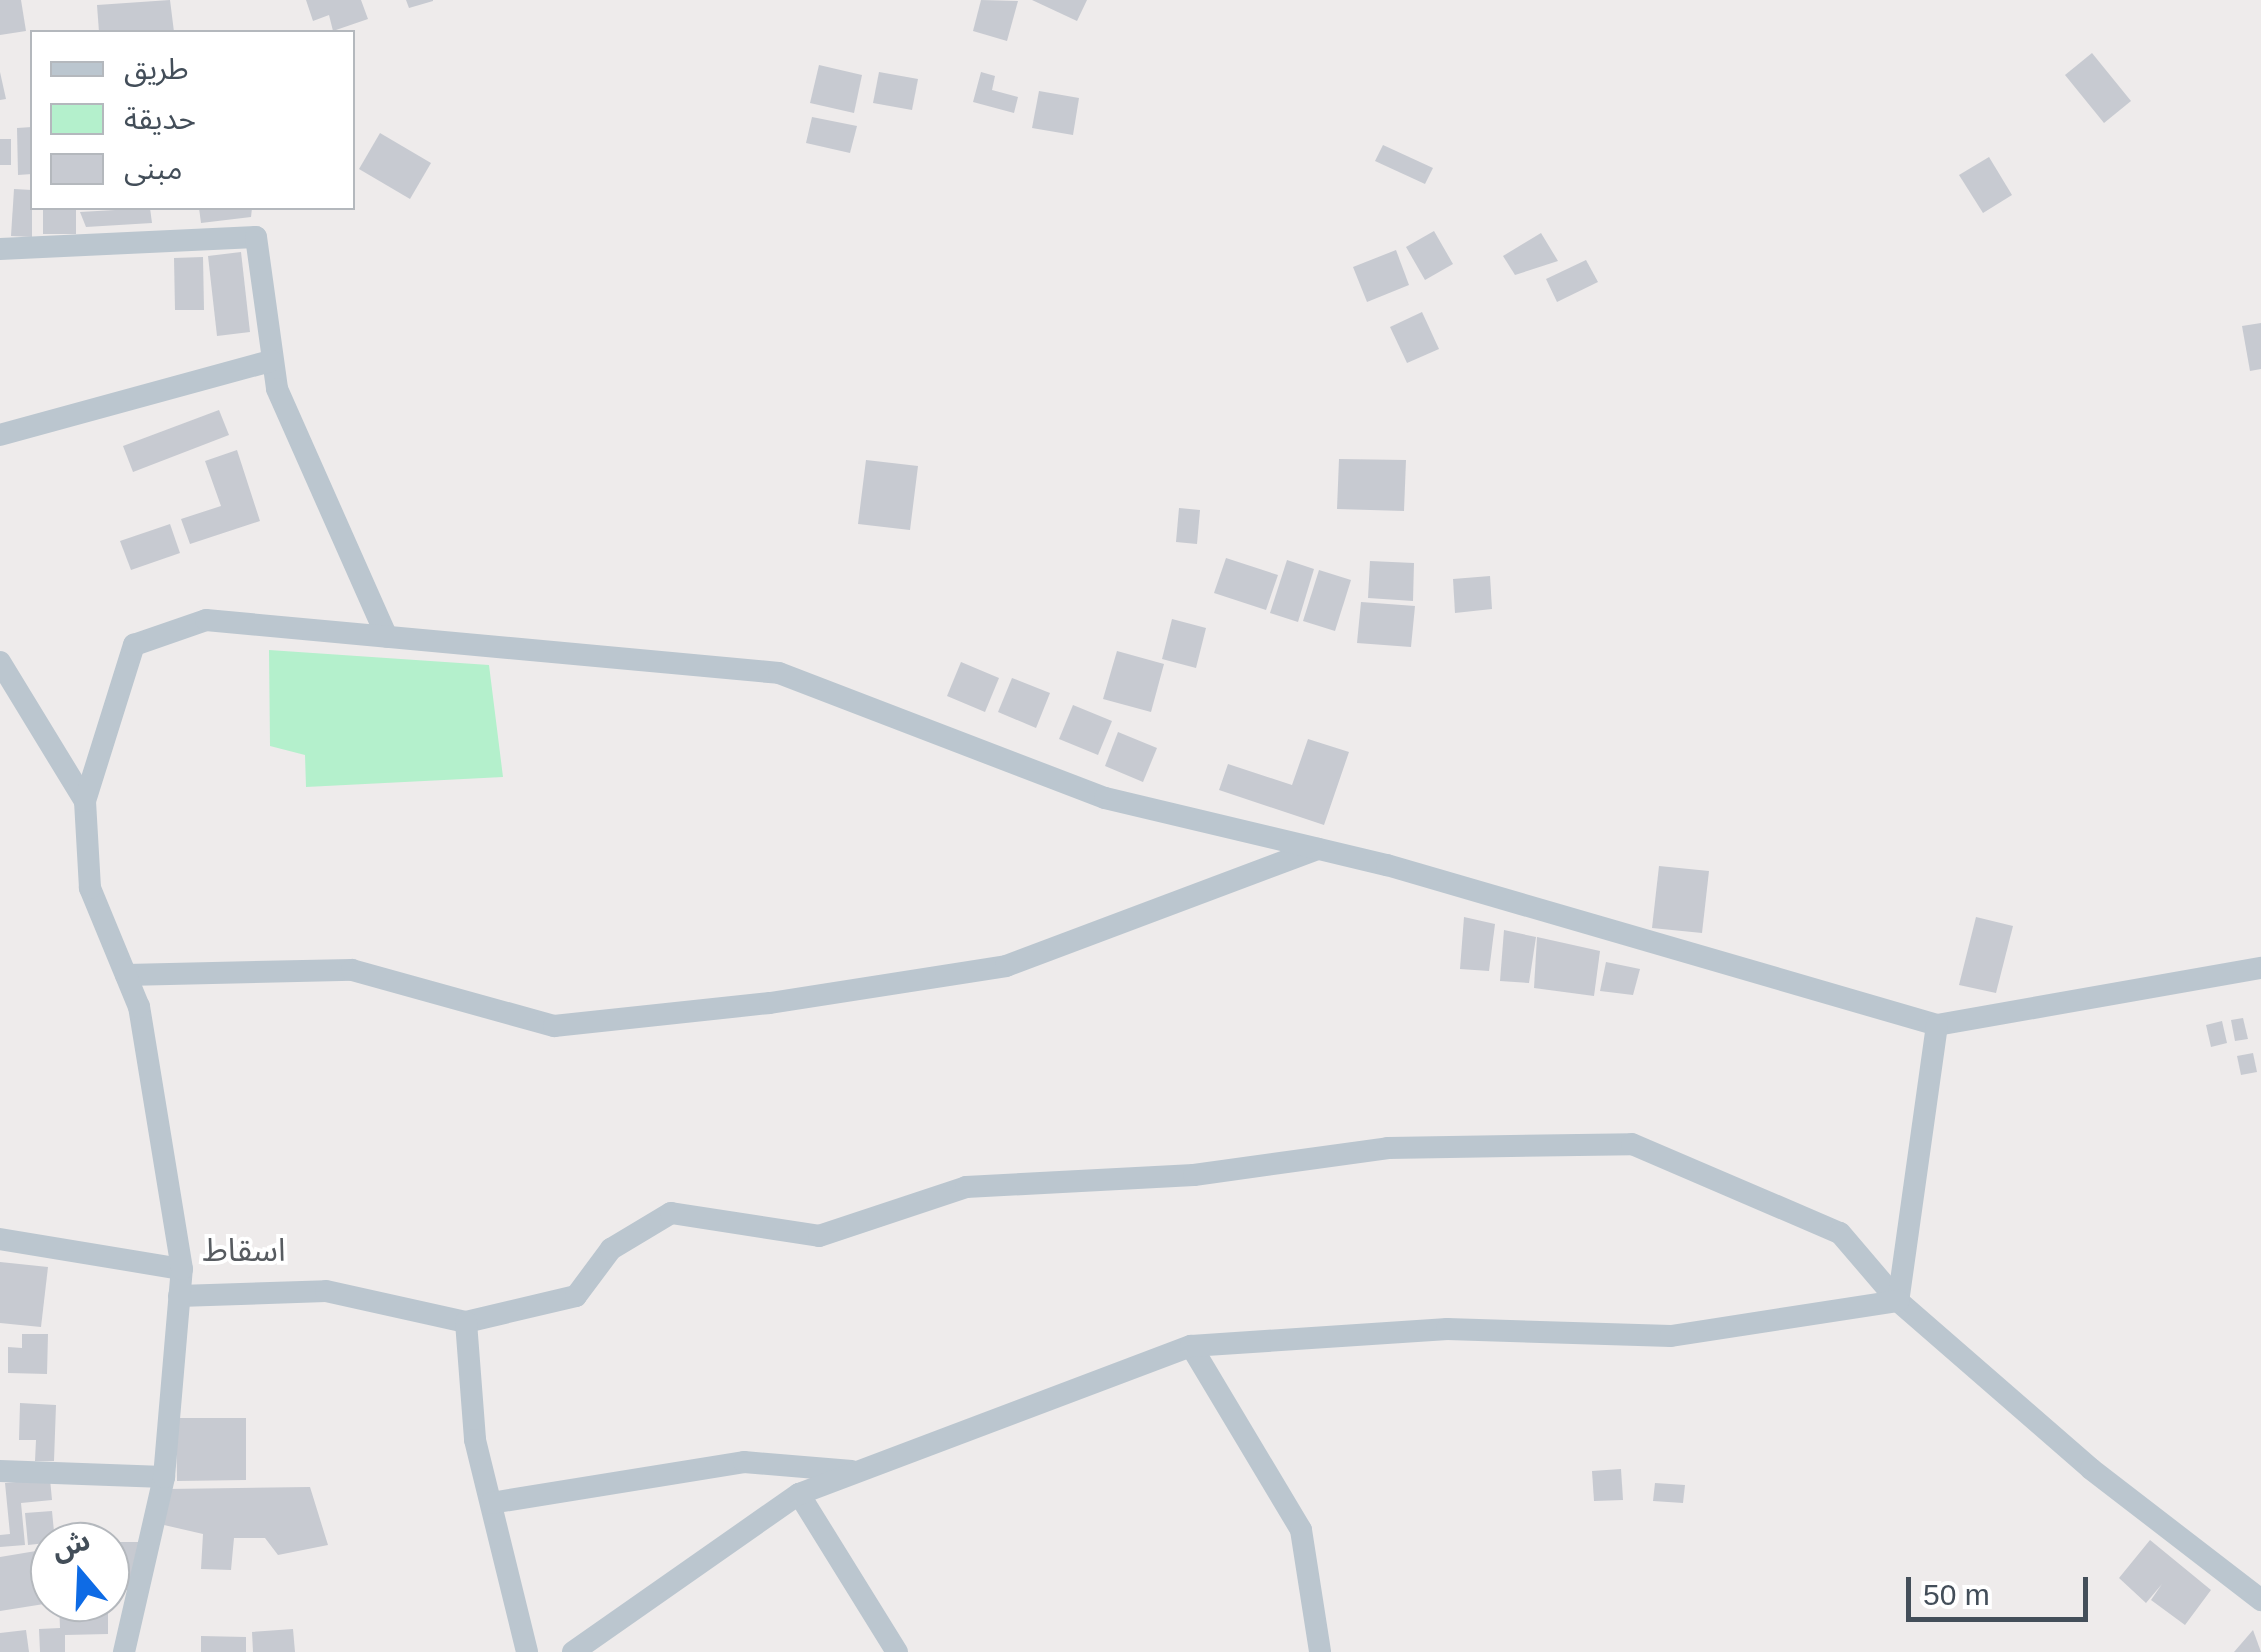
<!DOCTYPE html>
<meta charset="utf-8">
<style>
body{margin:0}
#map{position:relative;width:2261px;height:1652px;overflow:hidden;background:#eeebeb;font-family:Helvetica,"Noto Sans Arabic",sans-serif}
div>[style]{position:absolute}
.green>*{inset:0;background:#b4f0cc}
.building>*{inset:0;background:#c7cad1}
.street>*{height:22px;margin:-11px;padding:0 11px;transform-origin:11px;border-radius:11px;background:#bbc6cf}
span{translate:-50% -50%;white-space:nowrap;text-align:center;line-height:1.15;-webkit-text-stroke:8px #fff;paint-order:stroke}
.quarter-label{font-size:32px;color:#575b60}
.legend{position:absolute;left:30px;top:30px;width:325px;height:180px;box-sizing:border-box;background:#fff;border:2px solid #b4b8bd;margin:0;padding:12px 18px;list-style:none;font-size:30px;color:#434e59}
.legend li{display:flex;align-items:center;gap:20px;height:50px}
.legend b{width:50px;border:2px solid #b4b8bd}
.north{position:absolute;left:30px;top:1522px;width:100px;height:100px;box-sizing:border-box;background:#fff;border:2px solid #b4b8bd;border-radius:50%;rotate:341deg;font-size:28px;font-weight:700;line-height:40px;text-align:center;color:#434e59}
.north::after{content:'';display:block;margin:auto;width:35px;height:45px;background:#0e6be5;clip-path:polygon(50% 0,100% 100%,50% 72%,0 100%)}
.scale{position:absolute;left:1906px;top:1577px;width:182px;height:45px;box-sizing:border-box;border:5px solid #434e59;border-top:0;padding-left:12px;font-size:30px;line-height:35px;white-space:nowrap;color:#434e59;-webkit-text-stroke:8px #fff;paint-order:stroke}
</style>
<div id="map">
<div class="green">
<div style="clip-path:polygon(269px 650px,489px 665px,503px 777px,306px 787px,305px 755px,270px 746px)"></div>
</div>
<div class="building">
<div style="clip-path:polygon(0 0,21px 0,26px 31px,0 35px)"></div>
<div style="clip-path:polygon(170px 0,174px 32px,99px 32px,97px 5px)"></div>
<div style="clip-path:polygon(306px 0,361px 0,368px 19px,333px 31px,329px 15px,313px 21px)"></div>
<div style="clip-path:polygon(406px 0,433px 0,433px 1px,409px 8px)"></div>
<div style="clip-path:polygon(981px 0,1018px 1px,1007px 41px,973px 31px)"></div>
<div style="clip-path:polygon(1032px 0,1087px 0,1077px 21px)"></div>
<div style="clip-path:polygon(2092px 53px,2131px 101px,2104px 123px,2065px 75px)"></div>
<div style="clip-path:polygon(819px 65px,862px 75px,854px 113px,810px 103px)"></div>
<div style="clip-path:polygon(0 72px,6px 99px,0 100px)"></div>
<div style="clip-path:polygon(879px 72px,918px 79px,912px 110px,873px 103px)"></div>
<div style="clip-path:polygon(981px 72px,995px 76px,992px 90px,1018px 97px,1014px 113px,973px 102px)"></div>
<div style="clip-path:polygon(1039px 91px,1079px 98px,1073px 135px,1032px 128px)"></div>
<div style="clip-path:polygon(812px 117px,857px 126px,850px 153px,806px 143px)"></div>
<div style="clip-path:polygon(32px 127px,32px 174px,18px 175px,17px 128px)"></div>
<div style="clip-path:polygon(380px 133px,431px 163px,410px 199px,359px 169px)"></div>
<div style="clip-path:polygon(0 139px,11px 139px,11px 165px,0 165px)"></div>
<div style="clip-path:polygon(1383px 145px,1433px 168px,1425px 184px,1375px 161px)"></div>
<div style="clip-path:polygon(1989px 157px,2012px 195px,1983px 213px,1959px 175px)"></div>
<div style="clip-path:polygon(14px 189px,32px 190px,32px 237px,11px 236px)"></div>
<div style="clip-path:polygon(43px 208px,76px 208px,76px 234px,43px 234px)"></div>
<div style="clip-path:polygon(150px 208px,152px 223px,86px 227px,80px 212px)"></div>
<div style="clip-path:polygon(199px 208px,252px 208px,251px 217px,201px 223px)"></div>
<div style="clip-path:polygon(1434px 231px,1453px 264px,1425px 280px,1406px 247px)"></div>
<div style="clip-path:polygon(1541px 233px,1558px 261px,1515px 275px,1503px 256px)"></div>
<div style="clip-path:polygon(1396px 250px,1409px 285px,1367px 302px,1353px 267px)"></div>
<div style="clip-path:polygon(241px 252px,250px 332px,217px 336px,208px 256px)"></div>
<div style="clip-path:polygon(203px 257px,204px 310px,175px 310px,174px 258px)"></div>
<div style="clip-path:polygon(1586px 260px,1598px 282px,1557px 302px,1546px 279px)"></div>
<div style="clip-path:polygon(1422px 312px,1439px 349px,1407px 363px,1390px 327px)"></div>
<div style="clip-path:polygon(2261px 323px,2261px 369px,2250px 371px,2242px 326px)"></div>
<div style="clip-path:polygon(219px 410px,229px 435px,133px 472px,123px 446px)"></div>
<div style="clip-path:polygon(237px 450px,260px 521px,190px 544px,181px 519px,221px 506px,205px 461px)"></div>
<div style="clip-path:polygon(1339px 459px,1406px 460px,1404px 511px,1337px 509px)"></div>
<div style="clip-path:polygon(866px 460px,918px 466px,910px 530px,858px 524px)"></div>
<div style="clip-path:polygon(1179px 508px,1200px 510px,1197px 544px,1176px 542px)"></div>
<div style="clip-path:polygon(170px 524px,180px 553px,131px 570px,120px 541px)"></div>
<div style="clip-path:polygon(1226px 558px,1278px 575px,1266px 610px,1214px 593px)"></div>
<div style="clip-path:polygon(1287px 560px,1314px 569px,1298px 622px,1270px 613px)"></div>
<div style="clip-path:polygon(1370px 561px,1414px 563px,1413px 601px,1368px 598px)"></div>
<div style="clip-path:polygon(1319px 570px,1351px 580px,1335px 631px,1303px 621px)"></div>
<div style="clip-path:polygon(1490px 576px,1492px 609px,1455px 613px,1453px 579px)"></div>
<div style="clip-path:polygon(1361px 602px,1415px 606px,1411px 647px,1357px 643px)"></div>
<div style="clip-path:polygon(1172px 619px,1206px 628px,1196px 668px,1162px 659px)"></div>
<div style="clip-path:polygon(1117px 651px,1164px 664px,1151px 712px,1103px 699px)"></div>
<div style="clip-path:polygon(961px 662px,999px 678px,985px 712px,947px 696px)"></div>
<div style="clip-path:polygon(1012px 678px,1050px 693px,1036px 728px,998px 712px)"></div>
<div style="clip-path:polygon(1073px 705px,1112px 721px,1098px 755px,1059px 739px)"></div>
<div style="clip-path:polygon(1118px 732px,1157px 748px,1143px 782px,1105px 766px)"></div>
<div style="clip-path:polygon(1308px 739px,1349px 752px,1324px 825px,1219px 790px,1228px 764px,1292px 785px)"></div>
<div style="clip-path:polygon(1659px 866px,1709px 871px,1702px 933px,1652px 928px)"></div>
<div style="clip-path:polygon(1464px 917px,1495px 924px,1489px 971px,1460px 969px)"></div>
<div style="clip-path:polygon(1976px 917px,2013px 926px,1996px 993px,1959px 985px)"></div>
<div style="clip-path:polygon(1504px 930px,1536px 937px,1529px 983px,1500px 981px)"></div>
<div style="clip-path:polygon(1537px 937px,1600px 951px,1594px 996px,1534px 988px)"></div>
<div style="clip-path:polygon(1606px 962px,1640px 969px,1633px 995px,1600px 991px)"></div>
<div style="clip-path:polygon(2243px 1018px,2248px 1039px,2235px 1041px,2231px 1020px)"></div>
<div style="clip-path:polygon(2222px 1021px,2227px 1043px,2211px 1047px,2206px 1025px)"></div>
<div style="clip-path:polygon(2253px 1053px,2257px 1072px,2241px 1075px,2237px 1056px)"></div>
<div style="clip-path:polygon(0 1262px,48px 1267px,41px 1327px,0 1323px)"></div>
<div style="clip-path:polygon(22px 1334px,48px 1334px,47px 1374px,8px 1373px,8px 1347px,22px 1348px)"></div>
<div style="clip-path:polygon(20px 1403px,56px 1405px,54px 1461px,35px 1461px,36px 1440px,19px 1440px)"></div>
<div style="clip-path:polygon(176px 1418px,246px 1418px,246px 1480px,177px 1481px)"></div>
<div style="clip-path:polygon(1621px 1469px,1623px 1500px,1594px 1501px,1592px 1471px)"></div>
<div style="clip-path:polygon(50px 1479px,52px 1500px,21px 1503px,25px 1545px,0 1547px,0 1535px,10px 1534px,5px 1483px)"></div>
<div style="clip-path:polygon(1655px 1483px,1685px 1485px,1683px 1503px,1653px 1501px)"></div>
<div style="clip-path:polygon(310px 1487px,328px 1545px,278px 1555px,265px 1538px,234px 1538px,231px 1570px,201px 1569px,203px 1534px,164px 1525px,167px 1489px)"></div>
<div style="clip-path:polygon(52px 1511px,55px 1542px,28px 1545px,25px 1513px)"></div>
<div style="clip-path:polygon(2150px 1540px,2211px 1590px,2185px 1625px,2151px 1600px,2162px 1584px,2146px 1603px,2119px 1578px)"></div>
<div style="clip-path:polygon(110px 1542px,139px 1542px,131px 1590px,110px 1589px)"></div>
<div style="clip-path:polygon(36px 1551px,44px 1604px,0 1611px,0 1557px)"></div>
<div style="clip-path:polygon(59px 1602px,108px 1602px,108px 1634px,65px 1635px,65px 1652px,40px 1652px,39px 1629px,60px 1628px)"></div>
<div style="clip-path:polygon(293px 1629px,295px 1652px,253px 1652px,252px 1632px)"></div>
<div style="clip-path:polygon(26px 1630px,29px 1652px,0 1652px,0 1633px)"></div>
<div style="clip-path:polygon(2253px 1630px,2261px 1652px,2234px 1652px)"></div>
<div style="clip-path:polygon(201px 1636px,246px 1637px,246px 1652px,201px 1652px)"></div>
</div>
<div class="street">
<div style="left:0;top:249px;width:256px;rotate:-2.7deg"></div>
<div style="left:256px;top:237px;width:153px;rotate:82.1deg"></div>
<div style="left:277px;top:389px;width:271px;rotate:66.1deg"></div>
<div style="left:0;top:435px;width:281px;rotate:-15.3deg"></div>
<div style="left:0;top:662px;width:163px;rotate:58.6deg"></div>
<div style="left:126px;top:975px;width:226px;rotate:-1.3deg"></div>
<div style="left:352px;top:970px;width:210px;rotate:15.5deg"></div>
<div style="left:554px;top:1026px;width:217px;rotate:-6.1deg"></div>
<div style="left:770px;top:1003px;width:239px;rotate:-8.9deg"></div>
<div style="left:1006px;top:966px;width:333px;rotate:-20.6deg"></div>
<div style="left:1937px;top:1025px;width:329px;rotate:-10deg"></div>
<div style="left:0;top:1239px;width:184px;rotate:9.4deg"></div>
<div style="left:179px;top:1296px;width:147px;rotate:-1.9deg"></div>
<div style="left:326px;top:1291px;width:143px;rotate:12.5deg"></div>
<div style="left:466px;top:1322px;width:113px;rotate:-13.3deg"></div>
<div style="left:576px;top:1296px;width:59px;rotate:-53.3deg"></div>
<div style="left:611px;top:1249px;width:70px;rotate:-31deg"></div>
<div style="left:671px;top:1213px;width:150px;rotate:8.8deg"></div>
<div style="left:819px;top:1236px;width:155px;rotate:-18.4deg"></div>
<div style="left:966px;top:1187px;width:228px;rotate:-3deg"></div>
<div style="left:1194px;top:1175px;width:196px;rotate:-7.9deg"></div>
<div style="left:1388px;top:1148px;width:244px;rotate:-0.9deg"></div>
<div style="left:1632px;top:1144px;width:226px;rotate:23.2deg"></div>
<div style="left:1840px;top:1233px;width:89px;rotate:49.5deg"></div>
<div style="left:1898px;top:1301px;width:256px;rotate:41deg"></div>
<div style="left:2091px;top:1469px;width:215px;rotate:37.6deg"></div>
<div style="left:466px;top:1322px;width:118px;rotate:85.6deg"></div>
<div style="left:475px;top:1440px;width:218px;rotate:76.2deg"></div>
<div style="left:1191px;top:1346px;width:214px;rotate:59.1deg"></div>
<div style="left:1301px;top:1530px;width:123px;rotate:81.1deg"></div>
<div style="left:0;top:1471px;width:164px;rotate:2.1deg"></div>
<div style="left:799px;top:1494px;width:186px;rotate:58.2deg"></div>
<div style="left:491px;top:1503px;width:256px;rotate:-9.2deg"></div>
<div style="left:744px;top:1462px;width:108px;rotate:4.8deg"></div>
<div style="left:124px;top:1652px;width:180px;rotate:-77.1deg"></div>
<div style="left:164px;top:1477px;width:209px;rotate:-85.1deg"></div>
<div style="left:182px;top:1269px;width:266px;rotate:-99.3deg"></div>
<div style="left:139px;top:1007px;width:129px;rotate:-112.4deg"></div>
<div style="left:90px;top:888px;width:87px;rotate:-93.3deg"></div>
<div style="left:85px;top:801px;width:164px;rotate:-72.6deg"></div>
<div style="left:134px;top:645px;width:76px;rotate:-19.1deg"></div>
<div style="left:206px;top:620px;width:575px;rotate:5.28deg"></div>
<div style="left:779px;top:673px;width:349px;rotate:21deg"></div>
<div style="left:1105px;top:798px;width:290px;rotate:13.4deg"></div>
<div style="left:1387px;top:865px;width:573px;rotate:16.22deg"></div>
<div style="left:1937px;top:1025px;width:279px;rotate:98deg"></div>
<div style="left:573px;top:1652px;width:276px;rotate:-35deg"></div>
<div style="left:799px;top:1494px;width:419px;rotate:-20.7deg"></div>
<div style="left:1191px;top:1346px;width:257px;rotate:-3.8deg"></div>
<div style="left:1447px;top:1329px;width:224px;rotate:1.8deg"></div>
<div style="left:1671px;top:1336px;width:230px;rotate:-8.8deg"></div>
</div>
<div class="quarter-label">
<span style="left:244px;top:1250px">اسقاط</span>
</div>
<ul class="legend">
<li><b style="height:12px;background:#bbc6cf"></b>طريق</li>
<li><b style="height:28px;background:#b4f0cc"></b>حديقة</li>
<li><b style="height:28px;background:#c7cad1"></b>مبنى</li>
</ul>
<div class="north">ش</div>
<div class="scale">50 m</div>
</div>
